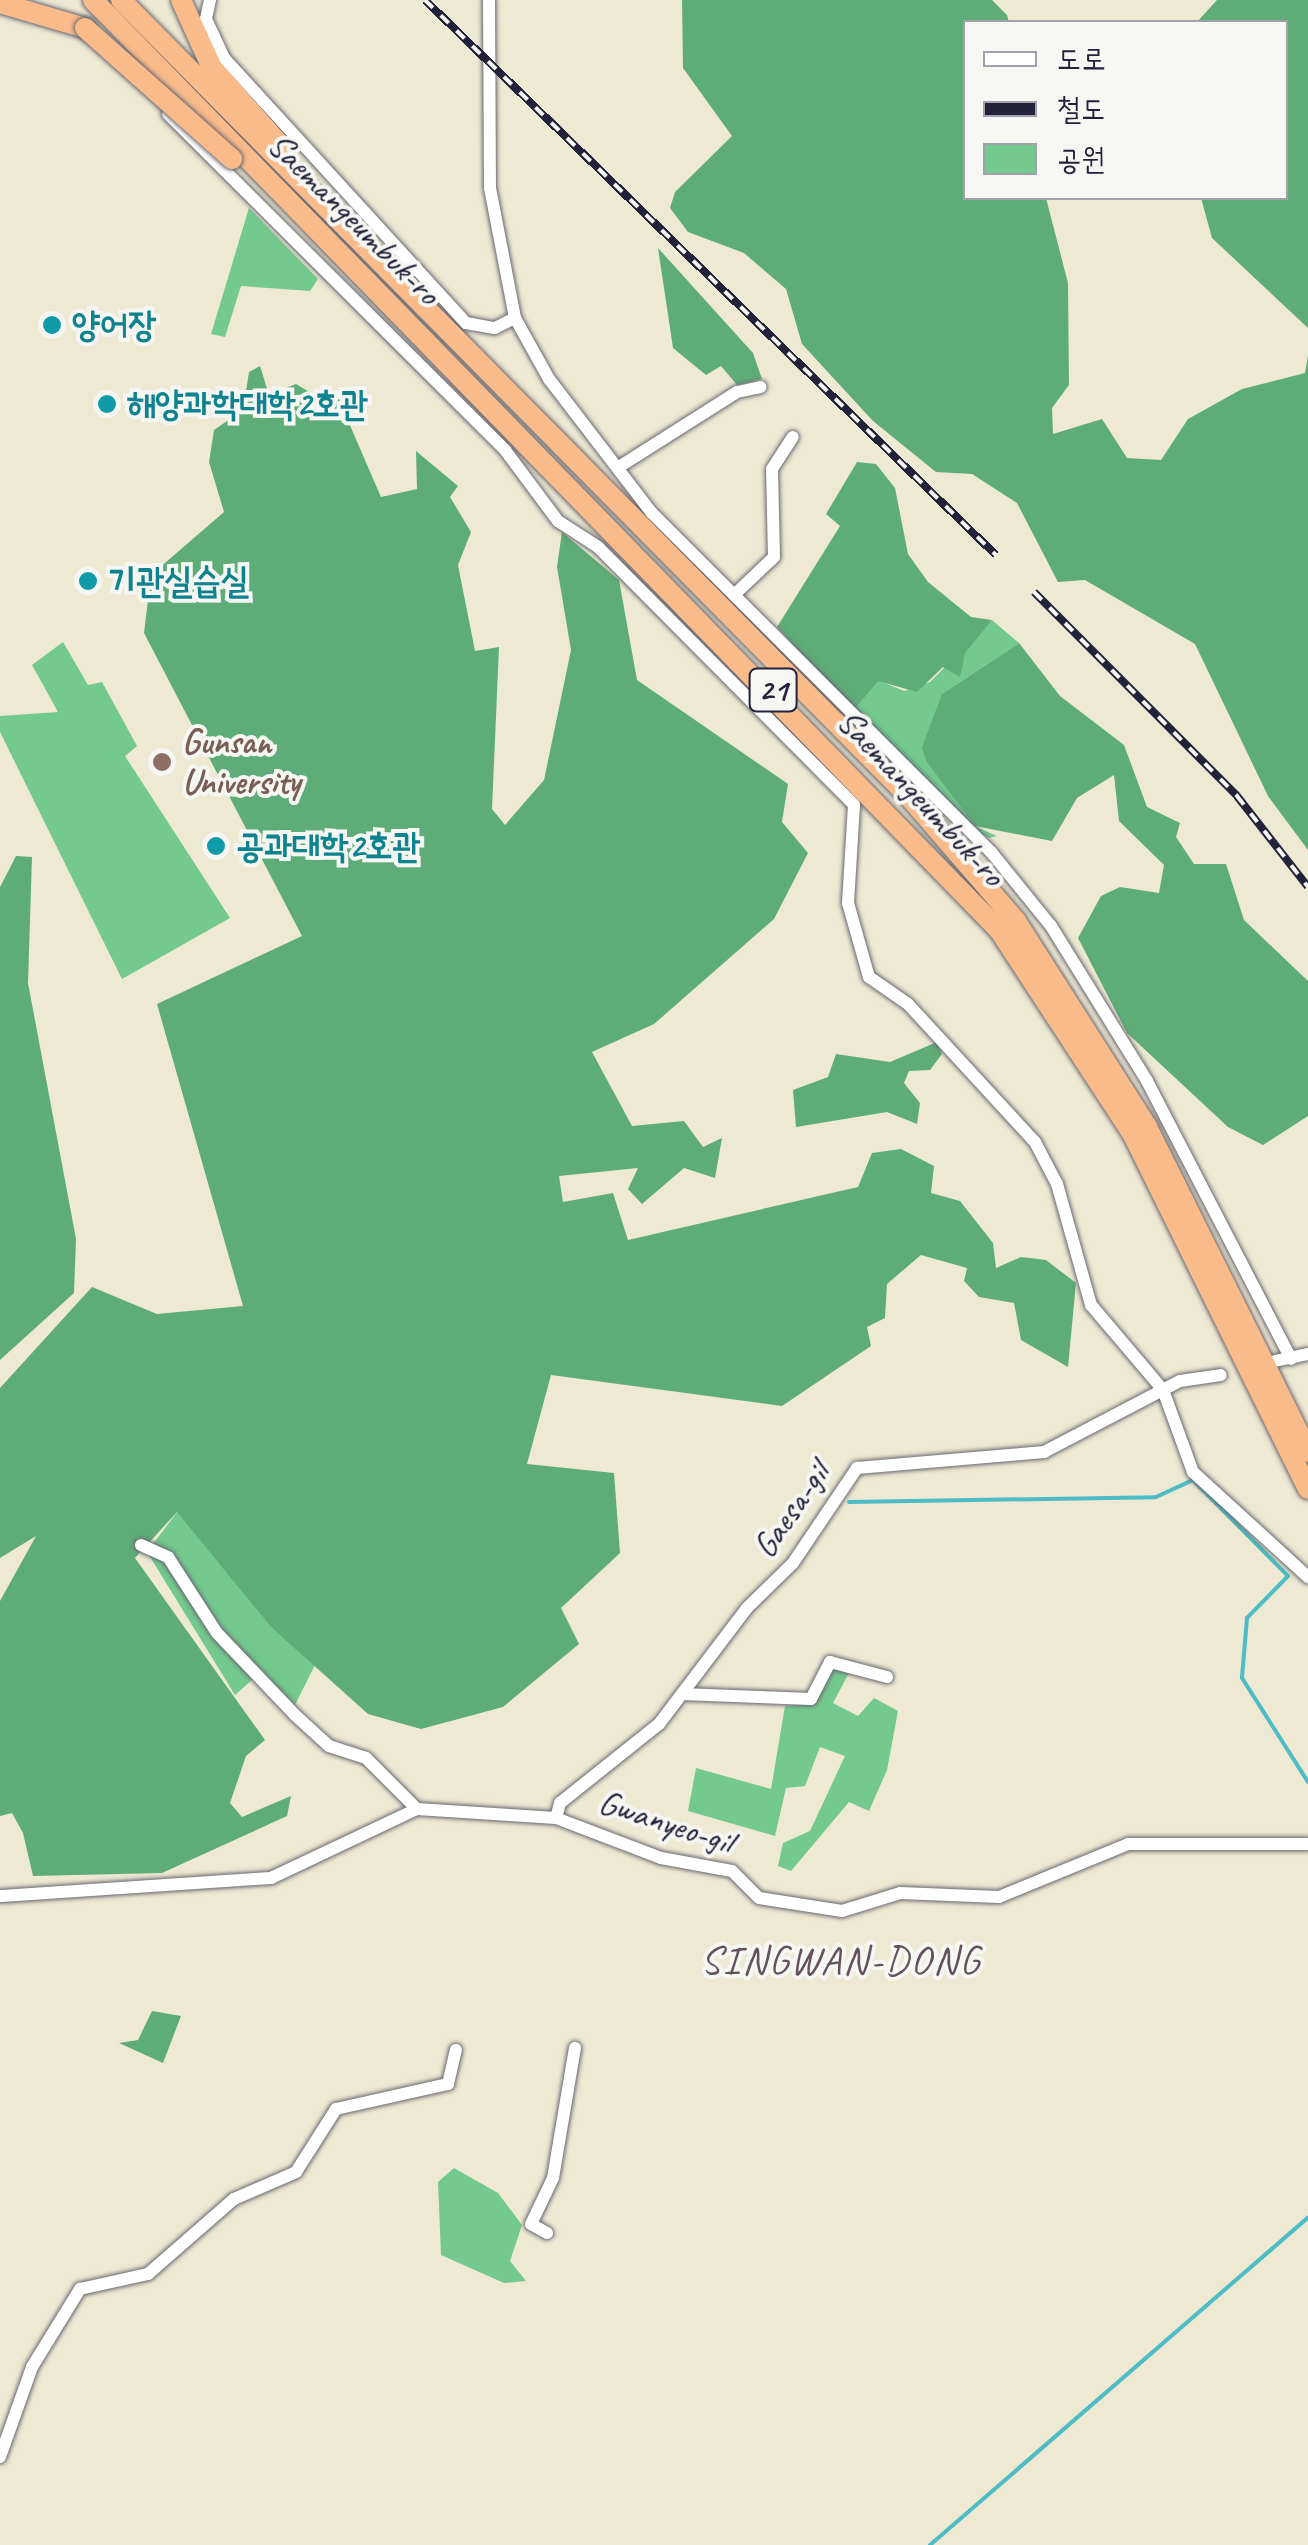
<!DOCTYPE html>
<meta charset="utf-8">
<style>
body{margin:0}
#map{position:relative;width:1308px;height:2545px;overflow:hidden;background:#eee9d3;font-family:Caveat,"Poor Story",sans-serif}
div>[style]{position:absolute}
.green>*{inset:0;background:#73c98e}
.forest>*{inset:0;background:#5ead79}
.stream>*{height:4px;margin:-2px;padding:0 2px;transform-origin:2px;border-radius:2px;background:#4dbcc4}
.roads{filter:drop-shadow(0 0 2px #696870) drop-shadow(0 0 2px #696870)}
.minor>*{height:12px;margin:-6px;padding:0 6px;transform-origin:6px;border-radius:6px;background:#fff}
.highway>*{height:20px;margin:-10px;padding:0 10px;transform-origin:10px;border-radius:10px;background:#fabb8b}
.rail>*{height:8px;margin-top:-4px;transform-origin:0;background:repeating-linear-gradient(90deg,#f6f6f2 0 11px,#22223b 0 22px);box-sizing:border-box;border-block:2px solid #22223b}
.bridges{filter:drop-shadow(0 0 2px #696870) drop-shadow(0 0 2px #696870)}
.highway-bridge>*{height:20px;margin:-10px;padding:0 10px;transform-origin:10px;border-radius:10px;background:#fabb8b}
.dots>*{width:28px;height:28px;translate:-50% -50%;box-sizing:border-box;border:5px solid #f6f6f2;border-radius:50%}
span{translate:-50% -50%;white-space:nowrap;text-align:center;line-height:1.15;-webkit-text-stroke:8px #f6f6f2;paint-order:stroke}
.shield-label span{padding:2px 8px;background:#f6f6f2;border:2px solid;border-radius:8px;-webkit-text-stroke-width:0}
.shield-label{font-size:32px;color:#22223b;font-weight:700}
.street-label{font-size:35px;color:#22223b}
.culture-label{font-size:35px;color:#0d838f;font-weight:700}
.left{translate:0 -50%;text-align:left}
.education-label{font-size:35px;color:#785e54;font-weight:700}
.quarter-label{font-size:40px;color:#63525b;letter-spacing:2.5px}
.legend{position:absolute;left:963px;top:20px;width:325px;height:180px;box-sizing:border-box;background:#f6f6f2;border:2px solid #a1a1a9;margin:0;padding:12px 18px;list-style:none;font-size:30px;color:#22223b}
.legend li{display:flex;align-items:center;gap:20px;height:50px}
.legend b{width:50px;border:2px solid #a1a1a9}
</style>
<div id="map">
<div class="green">
<div style="clip-path:polygon(249px 208px,318px 279px,310px 291px,241px 286px,225px 337px,211px 334px)"></div>
<div style="clip-path:polygon(992px 620px,1019px 643px,942px 694px,958px 803px,975px 826px,997px 836px,989px 838px,960px 821px,854px 710px,878px 680px,904px 691px,930px 682px)"></div>
<div style="clip-path:polygon(63px 642px,88px 685px,102px 682px,137px 746px,125px 756px,230px 918px,122px 979px,0 732px,0 716px,58px 712px,32px 665px)"></div>
<div style="clip-path:polygon(178px 1511px,271px 1627px,316px 1663px,295px 1705px,217px 1625px,175px 1556px,153px 1544px)"></div>
<div style="clip-path:polygon(147px 1552px,169px 1563px,253px 1679px,235px 1695px)"></div>
<div style="clip-path:polygon(832px 1667px,849px 1673px,833px 1703px,858px 1716px,874px 1698px,898px 1711px,887px 1770px,869px 1811px,849px 1802px,791px 1871px,778px 1866px,783px 1843px,810px 1831px,845px 1756px,820px 1747px,805px 1786px,786px 1788px,775px 1836px,688px 1811px,696px 1768px,771px 1789px,785px 1706px,816px 1703px)"></div>
<div style="clip-path:polygon(454px 2168px,498px 2193px,522px 2225px,510px 2261px,526px 2281px,504px 2283px,441px 2255px,438px 2182px)"></div>
</div>
<div class="forest">
<div style="clip-path:polygon(682px 0,992px 0,1007px 15px,1009px 22px,966px 22px,966px 198px,1046px 198px,1068px 283px,1069px 385px,1052px 408px,1053px 434px,1102px 419px,1127px 458px,1161px 460px,1188px 419px,1242px 389px,1305px 373px,1308px 355px,1308px 850px,1268px 796px,1195px 644px,1085px 580px,1058px 582px,1017px 503px,972px 474px,936px 472px,873px 421px,802px 344px,786px 289px,744px 253px,688px 232px,670px 208px,675px 192px,732px 136px,683px 68px)"></div>
<div style="clip-path:polygon(1217px 0,1308px 0,1308px 328px,1212px 238px,1201px 198px,1286px 198px,1286px 22px,1197px 22px)"></div>
<div style="clip-path:polygon(658px 248px,753px 353px,762px 379px,737px 385px,721px 366px,706px 375px,673px 348px)"></div>
<div style="clip-path:polygon(260px 366px,269px 395px,296px 384px,311px 393px,312px 420px,336px 393px,381px 497px,417px 489px,416px 451px,458px 486px,450px 497px,471px 532px,458px 565px,475px 651px,499px 647px,492px 809px,505px 825px,544px 780px,571px 650px,557px 567px,562px 532px,619px 580px,637px 680px,788px 784px,782px 822px,808px 853px,774px 919px,654px 1024px,592px 1052px,632px 1126px,684px 1121px,703px 1147px,722px 1138px,715px 1178px,684px 1168px,642px 1204px,628px 1189px,638px 1168px,559px 1176px,563px 1202px,613px 1193px,628px 1240px,858px 1187px,872px 1153px,901px 1149px,934px 1166px,931px 1193px,960px 1201px,993px 1243px,996px 1268px,1021px 1257px,1046px 1260px,1076px 1283px,1068px 1367px,1021px 1340px,1014px 1303px,979px 1297px,964px 1281px,967px 1268px,921px 1255px,887px 1284px,885px 1318px,867px 1327px,871px 1346px,782px 1406px,551px 1375px,527px 1464px,614px 1473px,620px 1553px,561px 1608px,579px 1644px,503px 1707px,421px 1729px,368px 1714px,271px 1627px,177px 1512px,135px 1558px,265px 1740px,246px 1756px,230px 1803px,242px 1817px,291px 1796px,287px 1816px,162px 1873px,33px 1876px,23px 1833px,12px 1813px,0 1816px,0 1601px,36px 1536px,0 1558px,0 1388px,92px 1287px,157px 1314px,243px 1306px,157px 1004px,302px 936px,144px 633px,151px 575px,224px 512px,209px 462px,214px 430px,243px 410px,249px 372px)"></div>
<div style="clip-path:polygon(857px 462px,876px 464px,895px 488px,908px 554px,928px 582px,971px 617px,992px 620px,965px 653px,960px 677px,943px 667px,917px 692px,878px 681px,854px 710px,777px 627px,840px 526px,826px 514px)"></div>
<div style="clip-path:polygon(1019px 643px,1060px 696px,1124px 745px,1147px 807px,1180px 823px,1176px 837px,1194px 864px,1226px 864px,1244px 920px,1308px 981px,1308px 1116px,1263px 1145px,1228px 1127px,1127px 1033px,1078px 938px,1101px 896px,1120px 887px,1159px 893px,1164px 865px,1119px 821px,1114px 775px,1077px 798px,1052px 841px,975px 826px,926px 761px,922px 747px,942px 694px)"></div>
<div style="clip-path:polygon(16px 856px,32px 857px,28px 983px,76px 1239px,74px 1293px,0 1360px,0 887px)"></div>
<div style="clip-path:polygon(937px 1042px,942px 1054px,930px 1070px,909px 1071px,904px 1083px,920px 1103px,917px 1124px,887px 1112px,796px 1127px,793px 1090px,828px 1077px,836px 1054px,890px 1062px)"></div>
<div style="clip-path:polygon(152px 2011px,181px 2016px,163px 2063px,119px 2043px,138px 2040px)"></div>
</div>
<div class="stream">
<div style="left:849px;top:1502px;width:307px;rotate:-0.9deg"></div>
<div style="left:1156px;top:1497px;width:41px;rotate:-24.7deg"></div>
<div style="left:1193px;top:1480px;width:135px;rotate:45.3deg"></div>
<div style="left:1288px;top:1576px;width:59px;rotate:134.3deg"></div>
<div style="left:1247px;top:1618px;width:60px;rotate:94.8deg"></div>
<div style="left:1242px;top:1678px;width:123px;rotate:57.6deg"></div>
<div style="left:930px;top:2545px;width:500px;rotate:-40.9deg"></div>
</div>
<div class="roads">
<div class="minor">
<div style="left:210px;top:0;width:19px;rotate:102deg"></div>
<div style="left:206px;top:19px;width:43px;rotate:65.2deg"></div>
<div style="left:224px;top:58px;width:359px;rotate:47.6deg"></div>
<div style="left:466px;top:323px;width:29px;rotate:10deg"></div>
<div style="left:495px;top:328px;width:22px;rotate:-27deg"></div>
<div style="left:489px;top:0;width:188px;rotate:89.7deg"></div>
<div style="left:490px;top:188px;width:132px;rotate:79.1deg"></div>
<div style="left:515px;top:318px;width:70px;rotate:60.9deg"></div>
<div style="left:549px;top:379px;width:169px;rotate:52.5deg"></div>
<div style="left:652px;top:513px;width:479px;rotate:45deg"></div>
<div style="left:991px;top:852px;width:95px;rotate:51deg"></div>
<div style="left:1051px;top:926px;width:182px;rotate:58.2deg"></div>
<div style="left:1147px;top:1081px;width:313px;rotate:62.6deg"></div>
<div style="left:168px;top:114px;width:476px;rotate:44.9deg"></div>
<div style="left:505px;top:450px;width:89px;rotate:53.3deg"></div>
<div style="left:558px;top:521px;width:48px;rotate:33deg"></div>
<div style="left:598px;top:547px;width:363px;rotate:45.2deg"></div>
<div style="left:854px;top:805px;width:98px;rotate:93.5deg"></div>
<div style="left:848px;top:903px;width:77px;rotate:74.2deg"></div>
<div style="left:869px;top:977px;width:47px;rotate:34.7deg"></div>
<div style="left:908px;top:1004px;width:188px;rotate:47.4deg"></div>
<div style="left:1035px;top:1142px;width:47px;rotate:62.4deg"></div>
<div style="left:1057px;top:1184px;width:126px;rotate:74.3deg"></div>
<div style="left:1091px;top:1305px;width:111px;rotate:49.7deg"></div>
<div style="left:1163px;top:1390px;width:87px;rotate:69.9deg"></div>
<div style="left:1193px;top:1472px;width:156px;rotate:42.4deg"></div>
<div style="left:622px;top:465px;width:136px;rotate:-32.4deg"></div>
<div style="left:737px;top:392px;width:24px;rotate:-12deg"></div>
<div style="left:734px;top:595px;width:55px;rotate:-43.5deg"></div>
<div style="left:774px;top:557px;width:88px;rotate:-91.3deg"></div>
<div style="left:772px;top:469px;width:38px;rotate:-57deg"></div>
<div style="left:1275px;top:1361px;width:34px;rotate:-12deg"></div>
<div style="left:141px;top:1545px;width:30px;rotate:24deg"></div>
<div style="left:168px;top:1557px;width:90px;rotate:57.2deg"></div>
<div style="left:217px;top:1633px;width:113px;rotate:46.4deg"></div>
<div style="left:295px;top:1715px;width:46px;rotate:42.4deg"></div>
<div style="left:329px;top:1746px;width:39px;rotate:18deg"></div>
<div style="left:366px;top:1758px;width:72px;rotate:45deg"></div>
<div style="left:682px;top:1694px;width:129px;rotate:2.2deg"></div>
<div style="left:811px;top:1699px;width:42px;rotate:-62.8deg"></div>
<div style="left:830px;top:1662px;width:59px;rotate:14.7deg"></div>
<div style="left:556px;top:1818px;width:16px;rotate:-75deg"></div>
<div style="left:560px;top:1803px;width:127px;rotate:-38.6deg"></div>
<div style="left:659px;top:1724px;width:146px;rotate:-52.8deg"></div>
<div style="left:747px;top:1608px;width:64px;rotate:-44.4deg"></div>
<div style="left:793px;top:1563px;width:115px;rotate:-56deg"></div>
<div style="left:857px;top:1468px;width:188px;rotate:-4.9deg"></div>
<div style="left:1044px;top:1452px;width:153px;rotate:-27.6deg"></div>
<div style="left:1180px;top:1381px;width:41px;rotate:-8.3deg"></div>
<div style="left:0;top:1896px;width:272px;rotate:-3.8deg"></div>
<div style="left:271px;top:1878px;width:161px;rotate:-25.3deg"></div>
<div style="left:417px;top:1809px;width:139px;rotate:3.7deg"></div>
<div style="left:556px;top:1818px;width:112px;rotate:20.9deg"></div>
<div style="left:661px;top:1858px;width:72px;rotate:10.4deg"></div>
<div style="left:732px;top:1871px;width:38px;rotate:45deg"></div>
<div style="left:759px;top:1898px;width:84px;rotate:8.9deg"></div>
<div style="left:842px;top:1911px;width:61px;rotate:-17.2deg"></div>
<div style="left:900px;top:1893px;width:99px;rotate:2.3deg"></div>
<div style="left:999px;top:1897px;width:139px;rotate:-22.3deg"></div>
<div style="left:1128px;top:1844px;width:180px"></div>
<div style="left:547px;top:2233px;width:18px;rotate:-151deg"></div>
<div style="left:531px;top:2224px;width:51px;rotate:-64.4deg"></div>
<div style="left:553px;top:2178px;width:132px;rotate:-80.4deg"></div>
<div style="left:0;top:2457px;width:96px;rotate:-70.4deg"></div>
<div style="left:32px;top:2367px;width:92px;rotate:-58.4deg"></div>
<div style="left:80px;top:2289px;width:70px;rotate:-12.4deg"></div>
<div style="left:148px;top:2274px;width:114px;rotate:-41.1deg"></div>
<div style="left:234px;top:2199px;width:68px;rotate:-23.5deg"></div>
<div style="left:296px;top:2172px;width:75px;rotate:-57.6deg"></div>
<div style="left:336px;top:2109px;width:115px;rotate:-12.6deg"></div>
<div style="left:448px;top:2084px;width:35px;rotate:-77deg"></div>
</div>
<div class="highway">
<div style="left:93px;top:0;width:1298px;rotate:45.75deg"></div>
<div style="left:999px;top:930px;width:243px;rotate:56.8deg"></div>
<div style="left:1132px;top:1133px;width:397px;rotate:63.7deg"></div>
<div style="left:121px;top:0;width:1122px;rotate:45.32deg"></div>
<div style="left:910px;top:798px;width:162px;rotate:49.2deg"></div>
<div style="left:1016px;top:921px;width:244px;rotate:57.5deg"></div>
<div style="left:1147px;top:1127px;width:363px;rotate:63.6deg"></div>
<div style="left:181px;top:0;width:75px;rotate:65.5deg"></div>
<div style="left:212px;top:68px;width:107px;rotate:48.4deg"></div>
<div style="left:0;top:3px;width:89px;rotate:16.4deg"></div>
</div>
</div>
<div class="rail">
<div style="left:425px;top:0;width:796px;rotate:44.19deg"></div>
<div style="left:1034px;top:592px;width:288px;rotate:45.1deg"></div>
<div style="left:1237px;top:796px;width:115px;rotate:52deg"></div>
</div>
<div class="bridges">
<div class="highway-bridge">
<div style="left:85px;top:28px;width:197px;rotate:41.7deg"></div>
</div>
</div>
<div class="dots">
<div style="left:52px;top:325px;background:#0f9aa8"></div>
<div style="left:107px;top:404px;background:#0f9aa8"></div>
<div style="left:88px;top:581px;background:#0f9aa8"></div>
<div style="left:162px;top:762px;background:#8d6e63"></div>
<div style="left:216px;top:846px;background:#0f9aa8"></div>
</div>
<div class="shield-label">
<span style="left:773px;top:690px">21</span>
</div>
<div class="street-label">
<span style="left:354px;top:219px;rotate:45deg">Saemangeumbuk-ro</span>
<span style="left:921px;top:798px;rotate:47deg">Saemangeumbuk-ro</span>
<span style="left:791px;top:1510px;rotate:-55deg">Gaesa-gil</span>
<span style="left:666px;top:1822px;rotate:18deg">Gwanyeo-gil</span>
</div>
<div class="culture-label">
<span class="left" style="left:72px;top:325px">양어장</span>
<span class="left" style="left:127px;top:404px">해양과학대학2호관</span>
<span class="left" style="left:108px;top:581px">기관실습실</span>
<span class="left" style="left:236px;top:846px">공과대학2호관</span>
</div>
<div class="education-label">
<span class="left" style="left:182px;top:762px">Gunsan<br>University</span>
</div>
<div class="quarter-label">
<span style="left:841px;top:1960px">SINGWAN-DONG</span>
</div>
<ul class="legend">
<li><b style="height:12px;background:#fff"></b>도로</li>
<li><b style="height:12px;background:#22223b"></b>철도</li>
<li><b style="height:28px;background:#73c98e"></b>공원</li>
</ul>
</div>
